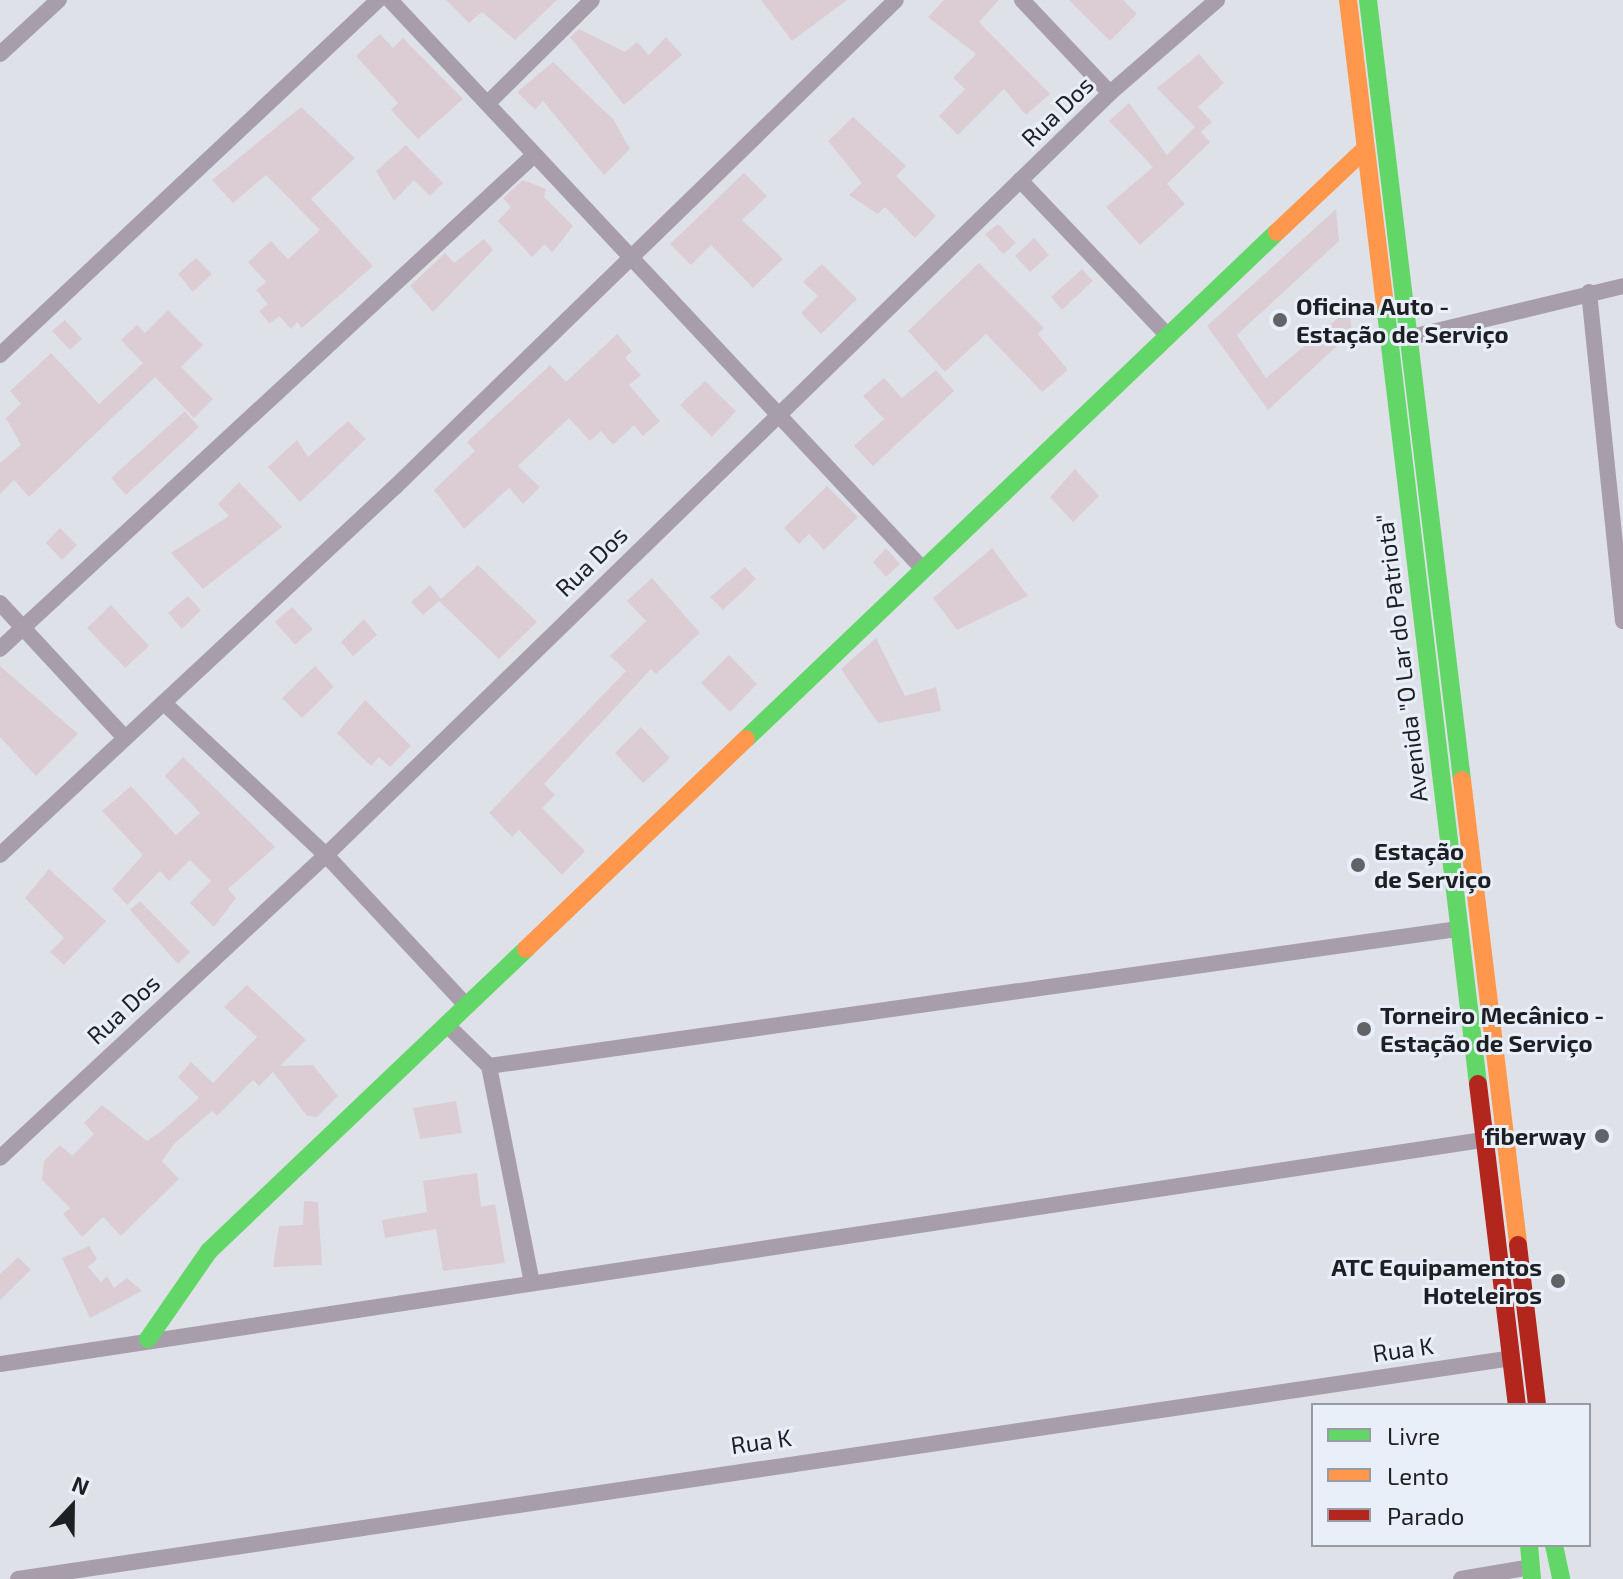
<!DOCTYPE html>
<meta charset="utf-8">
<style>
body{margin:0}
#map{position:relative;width:1623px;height:1579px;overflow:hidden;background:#dee2e8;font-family:"Exo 2",sans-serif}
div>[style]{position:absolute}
.building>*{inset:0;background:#dccdd5}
.street>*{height:16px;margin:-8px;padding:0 8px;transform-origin:8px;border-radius:8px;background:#a89dab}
.fast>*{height:18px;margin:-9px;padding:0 9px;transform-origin:9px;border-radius:9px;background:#63d668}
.slow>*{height:18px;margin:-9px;padding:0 9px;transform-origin:9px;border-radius:9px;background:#ff974d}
.jam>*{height:18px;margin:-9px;padding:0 9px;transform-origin:9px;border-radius:9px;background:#b3261e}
.dots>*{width:22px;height:22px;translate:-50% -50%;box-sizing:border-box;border:4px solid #e9eff9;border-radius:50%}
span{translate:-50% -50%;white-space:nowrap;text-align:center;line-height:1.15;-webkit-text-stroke:6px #e9eff9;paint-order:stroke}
.street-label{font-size:24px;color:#1d1f22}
.poi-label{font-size:24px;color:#1d1f22;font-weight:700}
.left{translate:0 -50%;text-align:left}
.right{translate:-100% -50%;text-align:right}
.legend{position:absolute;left:1311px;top:1403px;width:280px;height:144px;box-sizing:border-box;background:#e9eff9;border:2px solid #979ca3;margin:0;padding:10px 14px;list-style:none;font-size:24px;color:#1d1f22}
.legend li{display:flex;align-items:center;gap:16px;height:40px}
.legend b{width:40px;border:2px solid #979ca3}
.north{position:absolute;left:32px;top:1467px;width:80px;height:80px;-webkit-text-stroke:6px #e9eff9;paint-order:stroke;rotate:22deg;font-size:22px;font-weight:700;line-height:32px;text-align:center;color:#1d1f22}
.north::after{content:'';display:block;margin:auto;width:28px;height:36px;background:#1d1f22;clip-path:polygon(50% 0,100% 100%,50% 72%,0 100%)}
</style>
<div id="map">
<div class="building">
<div style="clip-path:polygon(446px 0,557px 0,515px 40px,482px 12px,469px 23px)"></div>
<div style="clip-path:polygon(761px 0,847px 0,792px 41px)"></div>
<div style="clip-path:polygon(944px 0,999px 0,979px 22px,1050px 94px,1026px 115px,1004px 89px,958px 135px,939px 116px,965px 89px,953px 78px,976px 54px,928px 17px)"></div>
<div style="clip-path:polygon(1069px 0,1123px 0,1137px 14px,1110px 41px)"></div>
<div style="clip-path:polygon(579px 29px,625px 52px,637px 42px,649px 55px,666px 37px,682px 55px,624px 105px,570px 37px)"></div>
<div style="clip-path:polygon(380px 34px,393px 48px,403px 38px,463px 99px,418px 139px,391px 110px,398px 103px,356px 56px)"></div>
<div style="clip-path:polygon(1199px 54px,1224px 83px,1198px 107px,1212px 122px,1201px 132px,1210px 142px,1167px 184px,1185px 204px,1140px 245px,1106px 207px,1153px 167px,1109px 121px,1129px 103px,1167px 155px,1195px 127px,1157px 88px)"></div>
<div style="clip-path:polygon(553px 62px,613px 119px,630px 149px,604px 175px,543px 101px,535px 110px,517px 92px)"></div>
<div style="clip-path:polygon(301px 107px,355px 158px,311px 199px,373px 266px,302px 328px,297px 322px,291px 329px,279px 316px,270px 324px,259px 311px,268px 304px,256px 290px,266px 282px,248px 262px,271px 241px,288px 259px,320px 230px,266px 175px,233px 203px,212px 180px)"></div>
<div style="clip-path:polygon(853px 117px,906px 166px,896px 176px,936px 216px,915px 238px,885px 207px,878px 214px,849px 195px,862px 183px,828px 141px)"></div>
<div style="clip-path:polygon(406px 145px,443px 183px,430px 196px,414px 180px,394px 201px,376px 171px)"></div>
<div style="clip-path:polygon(744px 173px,767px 196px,742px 220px,783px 259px,753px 288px,711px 245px,691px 265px,670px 244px)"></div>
<div style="clip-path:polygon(523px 180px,546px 189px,544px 197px,573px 226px,552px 253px,545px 244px,532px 257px,498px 221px,511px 207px,503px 198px)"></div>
<div style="clip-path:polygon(1336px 209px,1339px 241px,1237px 335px,1266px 378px,1349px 309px,1352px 332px,1268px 410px,1207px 326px)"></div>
<div style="clip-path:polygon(998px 224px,1016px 243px,1003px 254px,985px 234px)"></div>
<div style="clip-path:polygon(1034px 238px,1049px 255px,1030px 272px,1015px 256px)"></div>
<div style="clip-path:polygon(484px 239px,493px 250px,433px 312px,410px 286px,445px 253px,454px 263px)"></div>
<div style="clip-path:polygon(196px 258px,212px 274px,193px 292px,178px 274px)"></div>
<div style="clip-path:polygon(979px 263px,1044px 328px,1038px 334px,1068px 370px,1042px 392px,986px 334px,945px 372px,908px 331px)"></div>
<div style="clip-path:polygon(822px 264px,857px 299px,821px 334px,801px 313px,818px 296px,803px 282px)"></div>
<div style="clip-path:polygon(1082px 269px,1093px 281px,1062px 310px,1051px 297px)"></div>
<div style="clip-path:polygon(168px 310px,203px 345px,181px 367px,213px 399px,194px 418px,155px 377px,29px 497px,14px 480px,0 494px,0 463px,21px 445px,6px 418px,21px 404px,10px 391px,51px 353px,99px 404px,143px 363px,121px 340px,137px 325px,145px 333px)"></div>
<div style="clip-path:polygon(65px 320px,82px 339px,70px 350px,52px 331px)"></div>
<div style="clip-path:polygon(617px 334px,632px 351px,625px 358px,641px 375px,629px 385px,660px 421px,643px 436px,634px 425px,613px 445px,601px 431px,590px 441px,569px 418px,518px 466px,540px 487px,523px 504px,509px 488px,464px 529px,434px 490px,475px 451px,467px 442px,550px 365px,566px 382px)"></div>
<div style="clip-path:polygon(936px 370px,954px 391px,873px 466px,854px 446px,884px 419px,863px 396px,884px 378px,902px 398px)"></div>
<div style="clip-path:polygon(705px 381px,736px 411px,712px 437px,680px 405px)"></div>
<div style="clip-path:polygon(185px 411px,199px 427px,126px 495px,111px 478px)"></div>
<div style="clip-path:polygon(348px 421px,366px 439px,300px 502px,268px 467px,297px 440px,308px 457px)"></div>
<div style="clip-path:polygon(1075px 469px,1099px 496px,1073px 522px,1050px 497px)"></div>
<div style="clip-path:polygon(239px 482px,282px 527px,203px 589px,171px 553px,229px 516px,218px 504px)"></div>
<div style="clip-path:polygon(827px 486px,858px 517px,824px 550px,809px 534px,799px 544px,784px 528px)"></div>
<div style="clip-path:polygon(60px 528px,77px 545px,62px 560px,46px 543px)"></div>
<div style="clip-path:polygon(886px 548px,900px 564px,886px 577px,873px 562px)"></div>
<div style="clip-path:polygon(992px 548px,1028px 596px,957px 630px,933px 598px)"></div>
<div style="clip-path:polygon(478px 565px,537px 622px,499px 659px,439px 601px,423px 615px,411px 602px,430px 585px,441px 599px)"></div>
<div style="clip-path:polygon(745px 567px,756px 579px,723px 610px,710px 597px)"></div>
<div style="clip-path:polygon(652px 578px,700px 633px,656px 674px,651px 669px,544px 784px,555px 795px,542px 808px,585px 851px,562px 875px,519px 830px,512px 837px,489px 813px,626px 671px,610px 656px,646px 621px,627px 601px)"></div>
<div style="clip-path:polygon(188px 596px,201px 610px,182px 629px,168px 613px)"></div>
<div style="clip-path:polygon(111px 605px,149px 646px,125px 668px,87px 628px)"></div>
<div style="clip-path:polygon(292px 607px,313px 629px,295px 645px,275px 622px)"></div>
<div style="clip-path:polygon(364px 619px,377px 635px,353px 656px,341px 642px)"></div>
<div style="clip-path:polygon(876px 638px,905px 696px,936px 687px,941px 711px,878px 723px,841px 669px)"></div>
<div style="clip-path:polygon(729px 655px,757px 684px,730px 712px,701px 683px)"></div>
<div style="clip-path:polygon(0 666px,78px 734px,36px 776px,0 737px)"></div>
<div style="clip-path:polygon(315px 666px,334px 687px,302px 718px,282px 698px)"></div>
<div style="clip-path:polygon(365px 700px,411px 746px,390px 767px,379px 757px,371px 766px,337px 733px)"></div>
<div style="clip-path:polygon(641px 727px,670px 758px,643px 783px,615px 753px)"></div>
<div style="clip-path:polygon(183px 757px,275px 847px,228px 889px,236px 898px,214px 927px,190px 903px,211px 881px,190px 860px,169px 881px,160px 871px,127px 905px,112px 889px,143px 855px,102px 811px,131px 786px,176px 835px,200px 813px,165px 776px)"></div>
<div style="clip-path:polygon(49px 869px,106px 921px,64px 965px,50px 952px,64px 938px,25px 898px)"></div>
<div style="clip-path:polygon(140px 901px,190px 952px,178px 964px,130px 910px)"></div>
<div style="clip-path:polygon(247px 985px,306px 1040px,280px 1066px,313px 1065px,338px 1096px,317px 1117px,307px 1116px,273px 1072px,259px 1086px,253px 1080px,217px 1116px,212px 1111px,175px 1143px,162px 1161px,179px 1179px,121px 1236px,103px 1217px,82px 1237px,63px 1214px,70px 1208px,42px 1180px,44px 1161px,60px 1145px,72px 1156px,94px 1134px,84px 1123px,102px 1105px,147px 1141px,163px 1130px,199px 1098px,178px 1077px,191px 1062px,213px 1083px,257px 1037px,224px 1007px)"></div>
<div style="clip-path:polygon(456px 1101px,462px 1133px,420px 1139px,413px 1108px)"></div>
<div style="clip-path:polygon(477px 1173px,481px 1207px,495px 1204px,505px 1263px,443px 1271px,436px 1229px,385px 1238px,382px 1220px,427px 1212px,423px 1181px)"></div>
<div style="clip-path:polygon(304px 1201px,318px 1202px,322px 1265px,273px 1267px,279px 1226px,303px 1225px)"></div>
<div style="clip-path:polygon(89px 1246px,97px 1259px,88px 1267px,101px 1282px,107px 1276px,114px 1288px,127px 1278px,142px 1291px,90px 1318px,62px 1258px)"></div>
<div style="clip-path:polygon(18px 1257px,31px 1270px,0 1300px,0 1274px)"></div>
</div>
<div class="street">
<div style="left:390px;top:0;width:777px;rotate:46.88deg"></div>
<div style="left:1022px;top:0;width:128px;rotate:46.6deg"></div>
<div style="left:0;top:54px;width:80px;rotate:-42.5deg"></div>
<div style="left:488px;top:103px;width:146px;rotate:-44.7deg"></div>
<div style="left:1020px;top:180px;width:212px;rotate:46.5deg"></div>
<div style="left:1589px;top:292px;width:331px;rotate:84.1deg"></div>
<div style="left:1407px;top:338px;width:222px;rotate:-13.5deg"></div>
<div style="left:0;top:355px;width:519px;rotate:-43.2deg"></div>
<div style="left:0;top:603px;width:184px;rotate:47.2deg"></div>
<div style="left:0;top:649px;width:727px;rotate:-42.77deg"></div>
<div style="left:164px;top:703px;width:222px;rotate:43.2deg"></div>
<div style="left:326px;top:855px;width:205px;rotate:47deg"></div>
<div style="left:0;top:855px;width:541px;rotate:-42.98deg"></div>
<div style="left:396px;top:486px;width:697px;rotate:-44.19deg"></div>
<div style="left:447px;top:1025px;width:59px;rotate:44.3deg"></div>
<div style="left:489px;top:1066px;width:979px;rotate:-8.05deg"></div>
<div style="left:489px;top:1066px;width:217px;rotate:78.8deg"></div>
<div style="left:0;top:1158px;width:445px;rotate:-42.9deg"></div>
<div style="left:326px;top:855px;width:1093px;rotate:-44.18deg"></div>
<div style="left:1110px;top:93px;width:142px;rotate:-41deg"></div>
<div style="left:0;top:1364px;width:1500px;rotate:-8.59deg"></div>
<div style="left:18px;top:1579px;width:1510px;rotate:-8.41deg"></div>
<div style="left:1461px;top:1579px;width:71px;rotate:-9.7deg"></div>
</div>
<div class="fast">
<div style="left:1368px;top:0;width:786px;rotate:83.13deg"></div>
<div style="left:1385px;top:304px;width:786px;rotate:83.2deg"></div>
<div style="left:746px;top:739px;width:734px;rotate:-43.68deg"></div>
<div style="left:148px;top:1339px;width:107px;rotate:-55.3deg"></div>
<div style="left:209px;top:1251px;width:438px;rotate:-43.6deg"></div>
<div style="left:1529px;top:1545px;width:34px;rotate:85deg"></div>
<div style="left:1554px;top:1545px;width:35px;rotate:78deg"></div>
</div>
<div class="slow">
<div style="left:1348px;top:0;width:306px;rotate:83.1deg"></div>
<div style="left:1277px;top:232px;width:121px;rotate:-43.3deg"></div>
<div style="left:1462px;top:780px;width:468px;rotate:83.1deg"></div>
<div style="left:526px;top:949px;width:304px;rotate:-43.7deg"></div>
</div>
<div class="jam">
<div style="left:1478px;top:1084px;width:323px;rotate:83.1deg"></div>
<div style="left:1518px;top:1245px;width:161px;rotate:83.2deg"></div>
</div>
<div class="dots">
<div style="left:1280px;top:320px;background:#616367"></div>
<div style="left:1358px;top:865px;background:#616367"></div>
<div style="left:1364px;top:1029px;background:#616367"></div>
<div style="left:1602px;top:1136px;background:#616367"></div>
<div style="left:1558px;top:1281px;background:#616367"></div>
</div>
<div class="street-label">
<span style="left:1057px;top:111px;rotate:-44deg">Rua Dos</span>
<span style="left:591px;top:561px;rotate:-44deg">Rua Dos</span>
<span style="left:1401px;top:658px;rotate:-97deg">Avenida "O Lar do Patriota"</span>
<span style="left:123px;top:1009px;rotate:-43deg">Rua Dos</span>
<span style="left:1403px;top:1349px;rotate:-8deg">Rua K</span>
<span style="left:761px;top:1441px;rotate:-8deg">Rua K</span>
</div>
<div class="poi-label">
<span class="left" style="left:1296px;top:320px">Oficina Auto -<br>Estação de Serviço</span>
<span class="left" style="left:1374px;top:865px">Estação<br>de Serviço</span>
<span class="left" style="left:1380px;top:1029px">Torneiro Mecânico -<br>Estação de Serviço</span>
<span class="right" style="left:1586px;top:1136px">fiberway</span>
<span class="right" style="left:1542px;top:1281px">ATC Equipamentos<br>Hoteleiros</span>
</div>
<ul class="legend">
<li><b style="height:10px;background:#63d668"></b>Livre</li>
<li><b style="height:10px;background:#ff974d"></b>Lento</li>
<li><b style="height:10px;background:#b3261e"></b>Parado</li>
</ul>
<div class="north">N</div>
</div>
